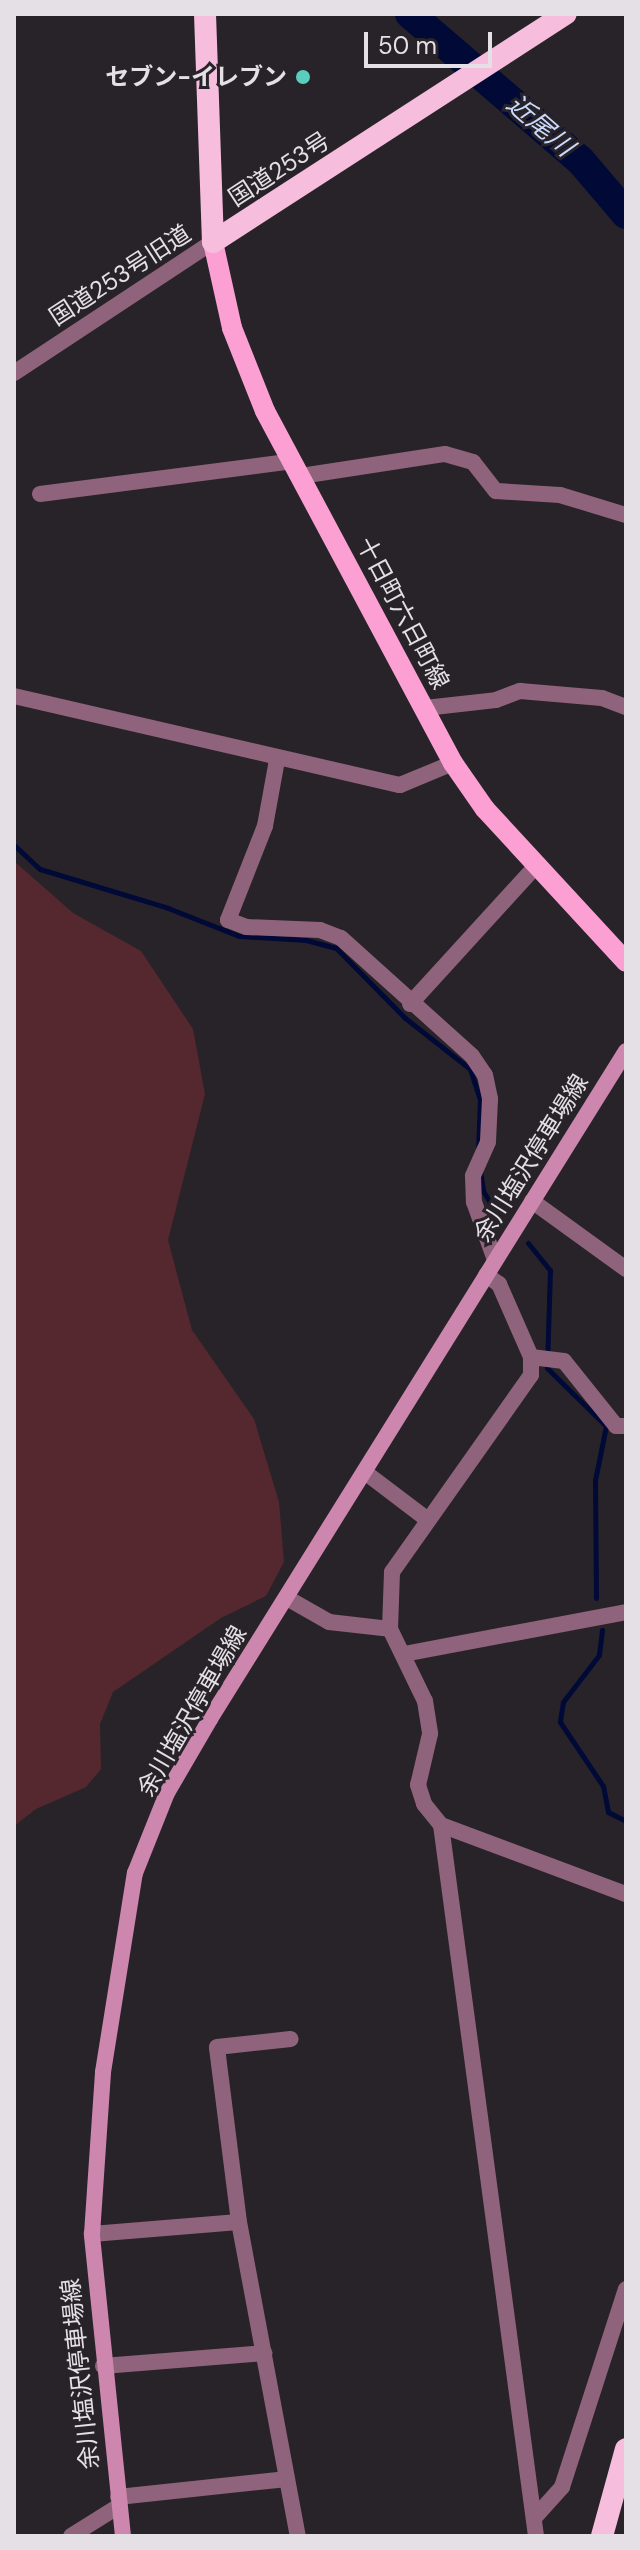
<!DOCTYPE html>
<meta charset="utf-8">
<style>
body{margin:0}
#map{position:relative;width:640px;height:2550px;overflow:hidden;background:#282329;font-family:"DM Sans","Noto Sans JP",sans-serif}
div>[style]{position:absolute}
.green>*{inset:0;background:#54282e}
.stream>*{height:5px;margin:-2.5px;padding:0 2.5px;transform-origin:2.5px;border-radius:2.5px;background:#010a37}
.river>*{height:30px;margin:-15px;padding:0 15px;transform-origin:15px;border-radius:15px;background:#010a37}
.minor>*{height:16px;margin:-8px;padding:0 8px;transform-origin:8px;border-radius:8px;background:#90637c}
.tertiary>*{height:16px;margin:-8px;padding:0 8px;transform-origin:8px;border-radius:8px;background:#90637c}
.secondary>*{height:16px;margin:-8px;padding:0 8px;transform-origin:8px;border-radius:8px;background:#cd86ae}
.primary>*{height:20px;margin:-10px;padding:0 10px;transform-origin:10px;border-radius:10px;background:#fca0d4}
.trunk>*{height:22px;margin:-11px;padding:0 11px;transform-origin:11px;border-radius:11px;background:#f6bddd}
.dots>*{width:22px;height:22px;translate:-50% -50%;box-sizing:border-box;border:4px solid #282329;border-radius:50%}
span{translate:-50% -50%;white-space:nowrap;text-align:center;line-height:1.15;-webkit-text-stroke:6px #282329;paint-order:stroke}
.poi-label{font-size:24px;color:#e4e0e5;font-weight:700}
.right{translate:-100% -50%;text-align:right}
.street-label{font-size:24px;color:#e4e0e5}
.water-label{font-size:26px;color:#cadafa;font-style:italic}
.frame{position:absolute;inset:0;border:16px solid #e4e0e5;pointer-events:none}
.scale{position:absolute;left:364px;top:32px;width:128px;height:36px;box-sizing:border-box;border:4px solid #e4e0e5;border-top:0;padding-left:10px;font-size:24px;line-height:28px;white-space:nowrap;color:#e4e0e5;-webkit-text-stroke:6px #282329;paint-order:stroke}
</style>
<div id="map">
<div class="green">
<div style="clip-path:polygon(14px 861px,73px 913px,141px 951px,193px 1029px,205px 1094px,168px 1240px,192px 1330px,254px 1419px,279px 1502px,284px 1562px,266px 1596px,221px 1618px,113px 1692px,100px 1724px,101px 1769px,86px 1787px,36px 1809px,14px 1826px)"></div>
</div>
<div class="stream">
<div style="left:14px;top:845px;width:35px;rotate:43deg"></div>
<div style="left:40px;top:869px;width:134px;rotate:16.9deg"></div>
<div style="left:168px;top:908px;width:76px;rotate:21.5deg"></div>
<div style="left:239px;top:936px;width:67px;rotate:3.4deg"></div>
<div style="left:306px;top:940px;width:31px;rotate:15deg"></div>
<div style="left:336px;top:948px;width:98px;rotate:45.4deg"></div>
<div style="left:405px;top:1018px;width:83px;rotate:38.1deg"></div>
<div style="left:470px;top:1069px;width:32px;rotate:72deg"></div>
<div style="left:480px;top:1099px;width:54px;rotate:92.1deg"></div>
<div style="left:480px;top:1171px;width:20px;rotate:81deg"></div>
<div style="left:483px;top:1191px;width:32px;rotate:58deg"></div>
<div style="left:528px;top:1243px;width:35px;rotate:51deg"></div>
<div style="left:550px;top:1270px;width:98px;rotate:91.8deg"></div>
<div style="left:547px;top:1368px;width:83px;rotate:44.5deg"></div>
<div style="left:606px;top:1426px;width:55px;rotate:101.5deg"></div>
<div style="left:595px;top:1480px;width:118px;rotate:89.5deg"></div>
<div style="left:602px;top:1630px;width:25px;rotate:97deg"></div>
<div style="left:599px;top:1655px;width:59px;rotate:127.5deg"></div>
<div style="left:563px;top:1702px;width:20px;rotate:99deg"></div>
<div style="left:560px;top:1722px;width:77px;rotate:56.1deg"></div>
<div style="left:603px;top:1786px;width:26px;rotate:79deg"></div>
<div style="left:608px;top:1812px;width:20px;rotate:27deg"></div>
</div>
<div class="river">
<div style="left:410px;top:14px;width:224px;rotate:40.7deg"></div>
<div style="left:580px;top:160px;width:71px;rotate:49.6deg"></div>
</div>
<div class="minor">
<div style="left:301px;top:476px;width:146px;rotate:-8.7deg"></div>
<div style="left:445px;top:454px;width:29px;rotate:16deg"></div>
<div style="left:473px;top:462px;width:37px;rotate:52deg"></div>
<div style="left:496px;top:491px;width:64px;rotate:3.6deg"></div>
<div style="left:560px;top:495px;width:69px;rotate:16.9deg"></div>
<div style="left:40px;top:494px;width:255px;rotate:-7.4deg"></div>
<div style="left:14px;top:696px;width:396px;rotate:13deg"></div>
<div style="left:400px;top:785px;width:57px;rotate:-22.5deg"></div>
<div style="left:425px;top:708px;width:71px;rotate:-6.4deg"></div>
<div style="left:496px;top:700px;width:26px;rotate:-21deg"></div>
<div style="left:520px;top:691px;width:82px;rotate:4.9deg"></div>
<div style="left:602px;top:698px;width:26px;rotate:21deg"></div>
<div style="left:277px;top:760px;width:67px;rotate:100.3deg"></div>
<div style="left:265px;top:826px;width:101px;rotate:111.5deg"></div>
<div style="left:228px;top:920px;width:19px;rotate:21deg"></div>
<div style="left:246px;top:927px;width:74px;rotate:2.3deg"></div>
<div style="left:320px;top:930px;width:22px;rotate:21deg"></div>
<div style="left:341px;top:938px;width:176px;rotate:42deg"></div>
<div style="left:472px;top:1056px;width:23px;rotate:56deg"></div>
<div style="left:485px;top:1075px;width:25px;rotate:78deg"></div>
<div style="left:490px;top:1099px;width:43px;rotate:92.7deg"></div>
<div style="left:488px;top:1142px;width:37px;rotate:114deg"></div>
<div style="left:473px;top:1176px;width:26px;rotate:88deg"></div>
<div style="left:474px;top:1202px;width:62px;rotate:70.1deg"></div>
<div style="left:410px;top:1004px;width:190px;rotate:-47.6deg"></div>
<div style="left:532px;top:1201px;width:116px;rotate:35.9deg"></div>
<div style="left:486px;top:1275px;width:16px;rotate:35deg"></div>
<div style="left:499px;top:1284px;width:80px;rotate:66.3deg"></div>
<div style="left:531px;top:1357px;width:18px;rotate:90deg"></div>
<div style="left:531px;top:1375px;width:241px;rotate:125.2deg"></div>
<div style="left:392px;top:1572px;width:57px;rotate:92deg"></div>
<div style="left:390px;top:1629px;width:80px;rotate:64.1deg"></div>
<div style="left:425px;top:1701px;width:33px;rotate:81deg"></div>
<div style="left:430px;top:1734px;width:52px;rotate:103.2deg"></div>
<div style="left:418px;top:1785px;width:20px;rotate:72deg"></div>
<div style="left:424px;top:1804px;width:27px;rotate:51deg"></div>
<div style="left:441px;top:1825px;width:197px;rotate:20.5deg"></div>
<div style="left:531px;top:1357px;width:33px;rotate:7deg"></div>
<div style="left:564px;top:1361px;width:83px;rotate:51.3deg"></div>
<div style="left:616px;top:1426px;width:10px"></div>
<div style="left:366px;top:1473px;width:78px;rotate:37.2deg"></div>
<div style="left:287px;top:1598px;width:48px;rotate:29.7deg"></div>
<div style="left:329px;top:1622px;width:61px;rotate:6.5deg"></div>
<div style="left:404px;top:1654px;width:226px;rotate:-10.7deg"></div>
<div style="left:441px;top:1825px;width:717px;rotate:82.39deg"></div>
<div style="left:239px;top:2222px;width:176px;rotate:-97.2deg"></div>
<div style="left:217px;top:2047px;width:74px;rotate:-6.2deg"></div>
<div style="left:92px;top:2234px;width:147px;rotate:-4.7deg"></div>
<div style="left:239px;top:2222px;width:319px;rotate:79.4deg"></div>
<div style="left:103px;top:2366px;width:162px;rotate:-4.6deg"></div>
<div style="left:118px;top:2497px;width:170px;rotate:-6.1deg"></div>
<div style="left:536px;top:2516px;width:39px;rotate:-48deg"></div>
<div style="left:562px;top:2487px;width:208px;rotate:-72.1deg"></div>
<div style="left:71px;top:2536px;width:57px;rotate:-32deg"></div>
</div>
<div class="tertiary">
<div style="left:14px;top:373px;width:238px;rotate:-33.4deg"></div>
</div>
<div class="secondary">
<div style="left:123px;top:2536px;width:304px;rotate:-95.9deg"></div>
<div style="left:92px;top:2234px;width:162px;rotate:-86.1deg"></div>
<div style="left:103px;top:2072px;width:202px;rotate:-80.9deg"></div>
<div style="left:135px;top:1873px;width:86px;rotate:-68.2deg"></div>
<div style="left:167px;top:1793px;width:86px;rotate:-59.8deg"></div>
<div style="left:210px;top:1719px;width:787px;rotate:-58.09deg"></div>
</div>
<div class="primary">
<div style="left:213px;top:242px;width:88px;rotate:77.5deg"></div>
<div style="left:232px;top:328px;width:89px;rotate:68.3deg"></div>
<div style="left:265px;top:411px;width:399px;rotate:61.9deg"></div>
<div style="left:453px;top:763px;width:56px;rotate:55.2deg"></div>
<div style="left:485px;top:809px;width:208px;rotate:47.3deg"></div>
</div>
<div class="trunk">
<div style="left:205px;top:14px;width:228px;rotate:88deg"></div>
<div style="left:213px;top:242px;width:420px;rotate:-32.9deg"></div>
<div style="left:602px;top:2536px;width:90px;rotate:-74.6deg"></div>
</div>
<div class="dots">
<div style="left:303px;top:77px;background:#5acebd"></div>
</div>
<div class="poi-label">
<span class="right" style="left:287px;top:77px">セブン-イレブン</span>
</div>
<div class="street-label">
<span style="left:279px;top:169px;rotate:-33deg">国道253号</span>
<span style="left:120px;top:275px;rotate:-33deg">国道253号旧道</span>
<span style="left:403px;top:613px;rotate:62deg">十日町六日町線</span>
<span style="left:531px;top:1158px;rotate:-58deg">余川塩沢停車場線</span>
<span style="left:192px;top:1711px;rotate:-60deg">余川塩沢停車場線</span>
<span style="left:80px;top:2374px;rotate:-96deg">余川塩沢停車場線</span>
</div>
<div class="water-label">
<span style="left:540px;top:126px;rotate:41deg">近尾川</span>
</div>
<div class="frame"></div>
<div class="scale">50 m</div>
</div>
